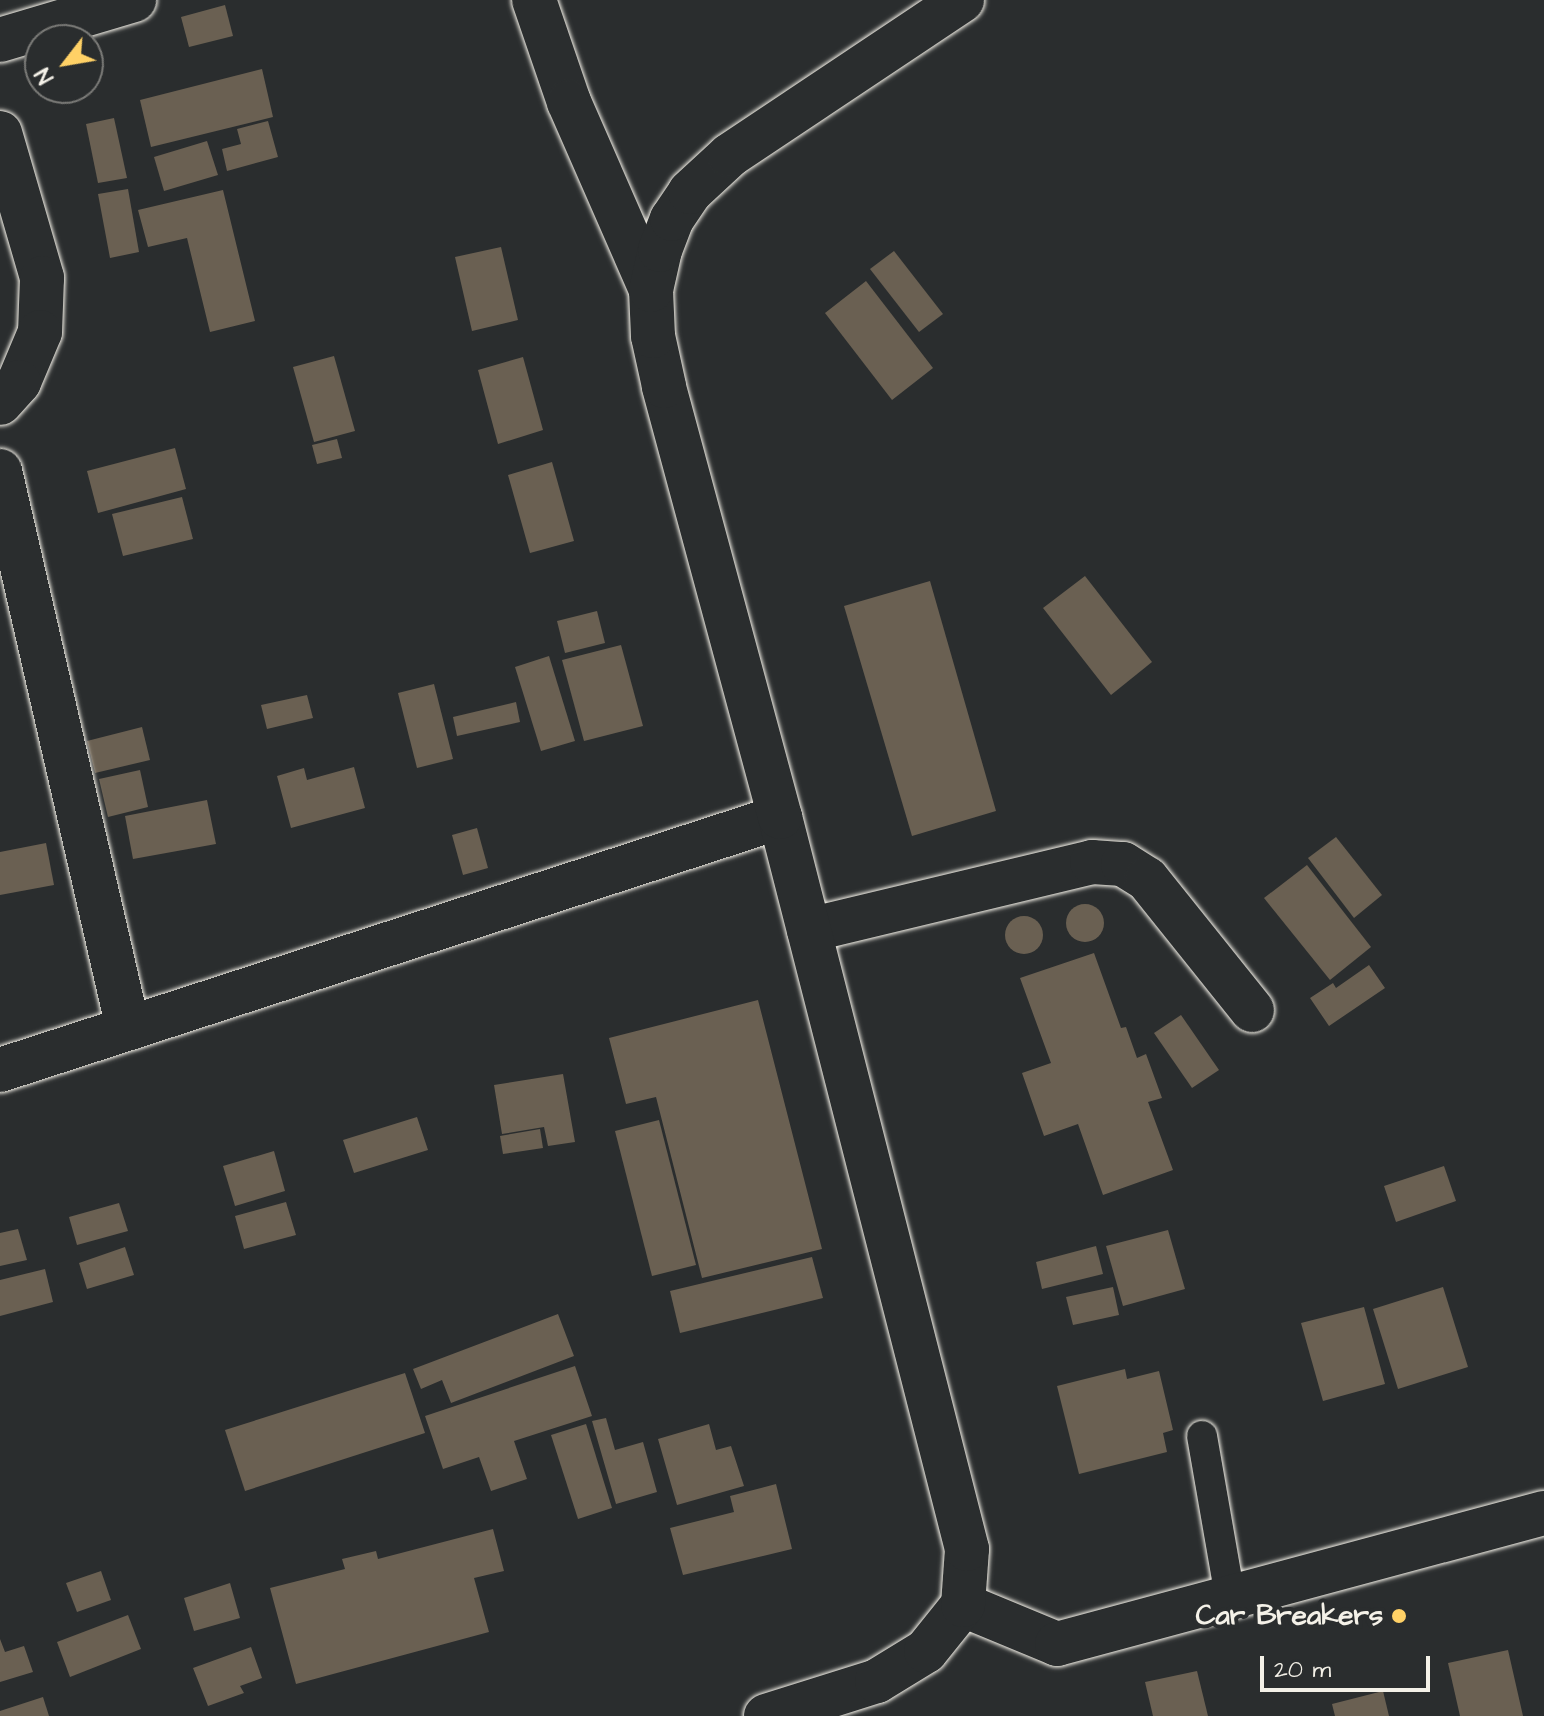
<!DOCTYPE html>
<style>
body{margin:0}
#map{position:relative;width:1544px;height:1716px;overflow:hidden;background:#2a2d2e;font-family:"Architects Daughter",sans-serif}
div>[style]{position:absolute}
.building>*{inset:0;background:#6a6052}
.round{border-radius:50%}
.roads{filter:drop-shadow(0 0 2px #f4f1e8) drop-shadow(0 0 2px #f4f1e8)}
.service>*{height:30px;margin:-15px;padding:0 15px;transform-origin:15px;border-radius:15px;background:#2a2d2e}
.minor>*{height:44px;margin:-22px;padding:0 22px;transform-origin:22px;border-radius:22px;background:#2a2d2e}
.tertiary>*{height:44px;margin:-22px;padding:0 22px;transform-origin:22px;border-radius:22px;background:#2a2d2e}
.dots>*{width:22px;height:22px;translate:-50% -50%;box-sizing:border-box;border:4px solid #2a2d2e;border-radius:50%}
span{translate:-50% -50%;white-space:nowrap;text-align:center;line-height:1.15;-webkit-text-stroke:8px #2a2d2e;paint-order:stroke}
.poi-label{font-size:28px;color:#f4f1e8;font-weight:700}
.right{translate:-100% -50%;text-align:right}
.north{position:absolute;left:24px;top:24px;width:80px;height:80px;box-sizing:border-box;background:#2a2d2e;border:2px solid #7b7b78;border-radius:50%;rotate:239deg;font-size:22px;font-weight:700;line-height:32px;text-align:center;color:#f4f1e8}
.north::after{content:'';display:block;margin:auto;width:28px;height:36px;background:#ffd166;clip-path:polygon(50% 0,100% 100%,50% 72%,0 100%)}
.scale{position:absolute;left:1260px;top:1656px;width:170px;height:36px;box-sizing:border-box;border:4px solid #f4f1e8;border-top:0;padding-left:10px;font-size:24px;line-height:28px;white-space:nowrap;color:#f4f1e8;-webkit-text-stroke:6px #2a2d2e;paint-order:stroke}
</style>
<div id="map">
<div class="building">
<div style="clip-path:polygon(225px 5px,233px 36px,189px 47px,181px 17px)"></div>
<div style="clip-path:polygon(262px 69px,273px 117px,151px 147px,140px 100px)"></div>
<div style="clip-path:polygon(114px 118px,127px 178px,98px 183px,86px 124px)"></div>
<div style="clip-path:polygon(268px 121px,278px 157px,227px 171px,222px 149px,241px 144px,237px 129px)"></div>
<div style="clip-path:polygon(207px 141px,218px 175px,164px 191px,154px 157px)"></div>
<div style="clip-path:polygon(128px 189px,139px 252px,110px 258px,98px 194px)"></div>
<div style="clip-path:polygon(223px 190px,255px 321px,210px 332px,187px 238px,148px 247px,138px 210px)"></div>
<div style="clip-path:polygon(501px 247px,518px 320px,472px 331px,455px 257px)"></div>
<div style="clip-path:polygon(894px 251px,943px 314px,919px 332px,870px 269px)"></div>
<div style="clip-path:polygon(866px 281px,933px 368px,892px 400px,825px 313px)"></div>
<div style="clip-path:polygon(334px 356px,355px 431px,314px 442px,293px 367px)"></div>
<div style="clip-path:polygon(523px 357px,543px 430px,498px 444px,478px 370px)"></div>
<div style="clip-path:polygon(337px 439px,342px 458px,317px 464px,312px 445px)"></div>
<div style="clip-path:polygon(175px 448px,186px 489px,98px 513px,87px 471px)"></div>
<div style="clip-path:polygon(552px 462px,574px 541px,530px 553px,508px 475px)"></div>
<div style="clip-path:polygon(182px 497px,193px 539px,123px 556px,112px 514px)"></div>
<div style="clip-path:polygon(1085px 576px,1152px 662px,1111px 695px,1043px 608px)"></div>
<div style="clip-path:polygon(930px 581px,996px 811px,912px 836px,844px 606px)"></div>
<div style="clip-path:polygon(597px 611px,605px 643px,565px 653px,557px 621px)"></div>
<div style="clip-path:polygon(621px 645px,643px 726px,584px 741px,562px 660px)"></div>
<div style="clip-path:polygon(549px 656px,575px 741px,541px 751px,515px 667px)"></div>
<div style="clip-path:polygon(434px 684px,453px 759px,417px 768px,398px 693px)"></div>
<div style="clip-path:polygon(307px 695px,313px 718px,267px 729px,261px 705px)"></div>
<div style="clip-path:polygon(516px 702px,520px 722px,457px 736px,453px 717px)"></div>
<div style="clip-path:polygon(142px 727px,150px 760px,95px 773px,87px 741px)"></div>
<div style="clip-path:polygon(354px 767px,365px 808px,291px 828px,277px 776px,304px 768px,307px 780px)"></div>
<div style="clip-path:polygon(140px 770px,148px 807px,108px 817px,99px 779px)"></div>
<div style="clip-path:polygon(207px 800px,216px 844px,133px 859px,125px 816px)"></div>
<div style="clip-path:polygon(477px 828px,488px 868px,463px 875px,452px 835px)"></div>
<div style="clip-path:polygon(1336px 837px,1382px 895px,1354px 918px,1308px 858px)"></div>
<div style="clip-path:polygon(46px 843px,54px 885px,0 895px,0 852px)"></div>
<div style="clip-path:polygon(1307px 865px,1371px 947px,1330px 980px,1264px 898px)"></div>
<div class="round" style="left:1066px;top:904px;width:38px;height:38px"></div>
<div class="round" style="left:1005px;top:916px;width:38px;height:38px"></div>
<div style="clip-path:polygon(1094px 953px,1121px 1028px,1126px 1027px,1137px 1058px,1146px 1054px,1162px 1098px,1148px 1102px,1173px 1170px,1103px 1195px,1078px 1124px,1044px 1136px,1022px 1073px,1051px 1063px,1020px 978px)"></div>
<div style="clip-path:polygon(1369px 965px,1385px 988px,1329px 1026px,1310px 998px,1333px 983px,1336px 988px)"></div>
<div style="clip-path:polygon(758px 1000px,822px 1249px,702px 1278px,656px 1097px,626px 1104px,609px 1038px)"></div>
<div style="clip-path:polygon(1181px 1015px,1219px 1070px,1192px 1088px,1154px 1033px)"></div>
<div style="clip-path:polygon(563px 1074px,575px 1142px,548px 1146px,544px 1127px,502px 1134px,494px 1085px)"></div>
<div style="clip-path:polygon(417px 1117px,428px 1150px,354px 1173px,343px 1140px)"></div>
<div style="clip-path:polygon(659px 1120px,696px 1265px,652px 1276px,615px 1131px)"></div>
<div style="clip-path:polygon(540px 1129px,543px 1148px,503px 1154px,500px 1136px)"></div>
<div style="clip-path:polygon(274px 1151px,285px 1191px,235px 1206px,223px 1166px)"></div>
<div style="clip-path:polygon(1444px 1166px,1456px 1201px,1396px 1222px,1384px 1186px)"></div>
<div style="clip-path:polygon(286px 1202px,296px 1235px,244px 1249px,235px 1216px)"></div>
<div style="clip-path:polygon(119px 1203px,128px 1231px,77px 1245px,69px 1217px)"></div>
<div style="clip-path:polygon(18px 1229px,27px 1260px,0 1266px,0 1233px)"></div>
<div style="clip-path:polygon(1168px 1230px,1185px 1289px,1123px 1306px,1106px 1246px)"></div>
<div style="clip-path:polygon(1096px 1246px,1103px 1274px,1042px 1289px,1036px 1262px)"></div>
<div style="clip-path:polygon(125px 1247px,134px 1275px,87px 1289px,79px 1263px)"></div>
<div style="clip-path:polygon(812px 1257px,823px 1298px,680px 1333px,670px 1291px)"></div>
<div style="clip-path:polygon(45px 1269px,53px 1302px,0 1316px,0 1280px)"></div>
<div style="clip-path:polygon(1113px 1287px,1119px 1315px,1073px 1325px,1066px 1297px)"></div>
<div style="clip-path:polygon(1443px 1287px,1468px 1367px,1398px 1389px,1373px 1309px)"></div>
<div style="clip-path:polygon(1364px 1307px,1385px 1384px,1323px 1401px,1301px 1323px)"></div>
<div style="clip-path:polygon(558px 1314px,574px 1356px,451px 1403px,442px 1380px,421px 1389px,413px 1369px)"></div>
<div style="clip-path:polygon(575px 1366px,592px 1416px,514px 1441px,527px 1479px,491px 1491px,479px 1457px,443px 1469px,425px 1416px)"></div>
<div style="clip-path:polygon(1125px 1369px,1127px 1379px,1159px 1371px,1173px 1430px,1163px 1433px,1167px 1452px,1079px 1474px,1057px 1386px)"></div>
<div style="clip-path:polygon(405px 1373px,425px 1433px,245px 1491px,225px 1430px)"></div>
<div style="clip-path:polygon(606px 1418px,615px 1450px,643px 1442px,657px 1492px,616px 1504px,592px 1421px)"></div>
<div style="clip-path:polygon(586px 1424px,612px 1508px,578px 1519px,551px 1435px)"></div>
<div style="clip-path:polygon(709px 1424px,716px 1450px,731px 1446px,744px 1486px,677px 1505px,658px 1439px)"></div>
<div style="clip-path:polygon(776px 1484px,792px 1549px,683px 1575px,670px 1528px,734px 1512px,730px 1496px)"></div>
<div style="clip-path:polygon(493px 1529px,504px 1571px,474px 1578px,489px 1632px,296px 1684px,270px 1588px,345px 1569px,342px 1559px,376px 1551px,378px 1559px)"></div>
<div style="clip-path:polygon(101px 1571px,111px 1600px,77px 1612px,66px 1583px)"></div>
<div style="clip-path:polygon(230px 1583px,240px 1618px,194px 1631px,184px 1598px)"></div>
<div style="clip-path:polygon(128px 1615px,141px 1649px,70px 1677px,57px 1642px)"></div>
<div style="clip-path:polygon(0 1639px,5px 1652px,24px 1646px,33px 1672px,0 1682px)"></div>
<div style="clip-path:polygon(251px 1647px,262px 1678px,240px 1686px,244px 1693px,208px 1706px,193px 1668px)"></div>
<div style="clip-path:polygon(1508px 1650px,1523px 1716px,1460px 1716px,1448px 1663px)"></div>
<div style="clip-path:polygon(1197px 1671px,1208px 1716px,1153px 1716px,1145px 1682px)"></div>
<div style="clip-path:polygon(1383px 1691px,1389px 1716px,1335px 1716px,1332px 1704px)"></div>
<div style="clip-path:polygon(43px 1697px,49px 1716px,0 1716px,0 1711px)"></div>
</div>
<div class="roads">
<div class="service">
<div style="left:1202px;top:1436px;width:162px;rotate:80.1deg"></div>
</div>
<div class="minor">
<div style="left:534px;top:0;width:108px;rotate:71.1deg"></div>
<div style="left:569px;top:102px;width:205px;rotate:66.4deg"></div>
<div style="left:0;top:40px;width:140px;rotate:-16.6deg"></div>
<div style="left:0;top:133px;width:151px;rotate:73.8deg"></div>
<div style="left:42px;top:278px;width:54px;rotate:92.1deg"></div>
<div style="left:40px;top:332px;width:54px;rotate:112.8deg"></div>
<div style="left:19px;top:382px;width:28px;rotate:132deg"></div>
<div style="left:0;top:471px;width:572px;rotate:77.06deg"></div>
<div style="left:809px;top:930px;width:291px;rotate:-13.5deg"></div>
<div style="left:1092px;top:862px;width:31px;rotate:4deg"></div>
<div style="left:1123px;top:864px;width:28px;rotate:32deg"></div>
<div style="left:1147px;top:879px;width:168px;rotate:51.3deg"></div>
<div style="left:0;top:1070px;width:820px;rotate:-17.97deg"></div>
<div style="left:963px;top:1605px;width:102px;rotate:22.5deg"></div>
<div style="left:1057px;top:1644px;width:504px;rotate:-15.06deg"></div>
</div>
<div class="tertiary">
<div style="left:766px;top:1716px;width:116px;rotate:-17.5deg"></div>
<div style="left:877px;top:1681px;width:57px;rotate:-31.5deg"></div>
<div style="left:926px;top:1651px;width:59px;rotate:-51.2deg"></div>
<div style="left:963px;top:1605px;width:56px;rotate:-85.9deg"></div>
<div style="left:967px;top:1549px;width:756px;rotate:-104.33deg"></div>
<div style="left:780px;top:817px;width:446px;rotate:-105.1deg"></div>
<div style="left:664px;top:386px;width:51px;rotate:-102.4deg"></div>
<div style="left:653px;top:336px;width:46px;rotate:-92.5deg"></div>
<div style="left:651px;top:290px;width:41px;rotate:-77.3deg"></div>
<div style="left:660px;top:250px;width:33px;rotate:-69deg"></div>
<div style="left:672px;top:219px;width:32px;rotate:-56deg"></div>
<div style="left:690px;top:192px;width:54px;rotate:-42.8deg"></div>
<div style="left:730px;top:155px;width:279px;rotate:-33.7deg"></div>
</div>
</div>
<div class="dots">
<div style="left:1399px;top:1616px;background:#ffd166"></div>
</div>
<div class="poi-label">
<span class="right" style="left:1383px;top:1616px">Car Breakers</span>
</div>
<div class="north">N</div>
<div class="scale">20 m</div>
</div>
